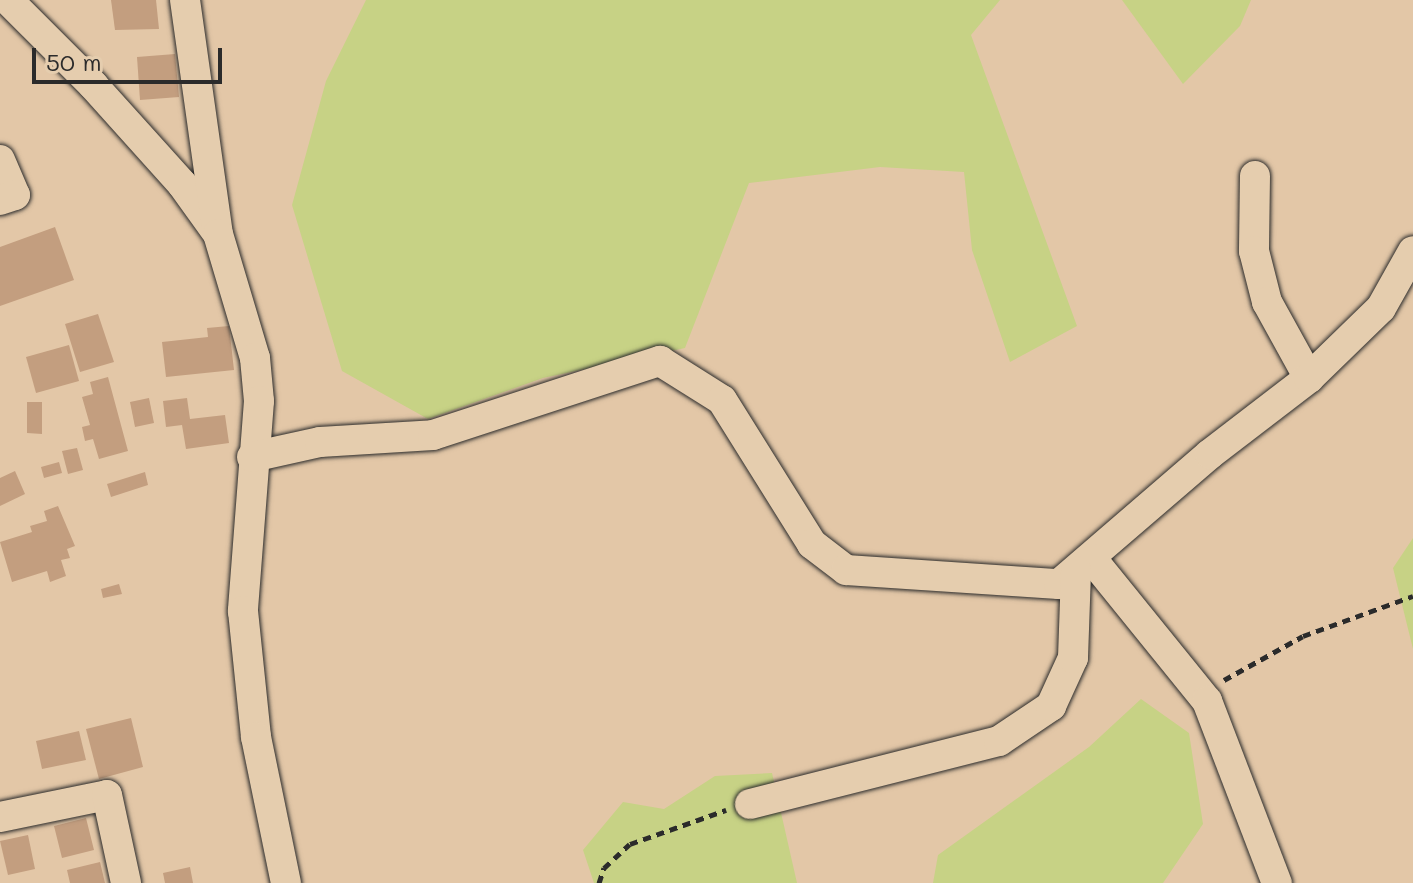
<!DOCTYPE html>
<style>
body{margin:0}
#map{position:relative;width:1413px;height:883px;overflow:hidden;background:#e3c7a7;font-family:Mali,sans-serif}
div>[style]{position:absolute}
.green>*{inset:0;background:#c7d285}
.building>*{inset:0;background:#c39e7f}
.path>*{height:5px;margin-top:-2.5px;transform-origin:0;background:repeating-linear-gradient(90deg,#2b2b2b 0 8px,transparent 0 14px)}
.roads{filter:drop-shadow(0 0 2px #2b2b2b) drop-shadow(0 0 2px #2b2b2b)}
.minor>*{height:30px;margin:-15px;padding:0 15px;transform-origin:15px;border-radius:15px;background:#e5cdae}
span{translate:-50% -50%;white-space:nowrap;text-align:center;line-height:1.15;-webkit-text-stroke:8px #e5cdae;paint-order:stroke}
.scale{position:absolute;left:32px;top:48px;width:190px;height:36px;box-sizing:border-box;border:4px solid #2b2b2b;border-top:0;padding-left:10px;font-size:24px;line-height:28px;white-space:nowrap;color:#2b2b2b;-webkit-text-stroke:6px #e5cdae;paint-order:stroke}
</style>
<div id="map">
<div class="green">
<div style="clip-path:polygon(366px 0,1000px 0,971px 35px,1077px 326px,1010px 362px,972px 250px,964px 172px,880px 167px,749px 183px,685px 348px,543px 378px,428px 419px,342px 371px,292px 205px,326px 81px)"></div>
<div style="clip-path:polygon(1122px 0,1251px 0,1240px 26px,1183px 84px)"></div>
<div style="clip-path:polygon(1413px 538px,1413px 649px,1393px 568px)"></div>
<div style="clip-path:polygon(1141px 699px,1189px 733px,1203px 824px,1163px 883px,933px 883px,938px 855px,1089px 747px)"></div>
<div style="clip-path:polygon(772px 773px,797px 883px,594px 883px,583px 850px,623px 802px,664px 809px,715px 776px)"></div>
</div>
<div class="building">
<div style="clip-path:polygon(111px 0,156px 0,159px 29px,115px 30px)"></div>
<div style="clip-path:polygon(175px 54px,179px 97px,140px 100px,137px 57px)"></div>
<div style="clip-path:polygon(55px 227px,74px 280px,0 306px,0 247px)"></div>
<div style="clip-path:polygon(98px 314px,114px 362px,80px 372px,65px 324px)"></div>
<div style="clip-path:polygon(229px 326px,234px 370px,166px 377px,162px 342px,208px 337px,207px 328px)"></div>
<div style="clip-path:polygon(69px 345px,79px 381px,36px 393px,26px 357px)"></div>
<div style="clip-path:polygon(108px 377px,128px 451px,99px 459px,93px 439px,85px 441px,82px 427px,90px 425px,82px 397px,93px 394px,90px 382px)"></div>
<div style="clip-path:polygon(149px 398px,154px 423px,135px 427px,130px 402px)"></div>
<div style="clip-path:polygon(187px 398px,190px 419px,225px 415px,229px 443px,186px 449px,182px 425px,166px 427px,163px 401px)"></div>
<div style="clip-path:polygon(27px 402px,42px 402px,42px 434px,27px 433px)"></div>
<div style="clip-path:polygon(77px 448px,83px 470px,68px 474px,62px 451px)"></div>
<div style="clip-path:polygon(59px 462px,62px 473px,44px 478px,41px 467px)"></div>
<div style="clip-path:polygon(15px 471px,25px 494px,0 506px,0 478px)"></div>
<div style="clip-path:polygon(145px 472px,148px 485px,111px 497px,107px 484px)"></div>
<div style="clip-path:polygon(58px 506px,75px 546px,67px 549px,70px 558px,61px 560px,66px 576px,50px 582px,47px 571px,12px 582px,0 542px,32px 532px,30px 526px,47px 521px,44px 511px)"></div>
<div style="clip-path:polygon(119px 584px,122px 594px,103px 598px,101px 589px)"></div>
<div style="clip-path:polygon(131px 718px,143px 767px,99px 779px,86px 729px)"></div>
<div style="clip-path:polygon(79px 731px,86px 760px,42px 769px,36px 741px)"></div>
<div style="clip-path:polygon(86px 818px,94px 850px,62px 858px,54px 826px)"></div>
<div style="clip-path:polygon(28px 835px,35px 869px,8px 875px,0 841px)"></div>
<div style="clip-path:polygon(100px 862px,105px 883px,70px 883px,67px 870px)"></div>
<div style="clip-path:polygon(190px 867px,193px 883px,165px 883px,163px 873px)"></div>
</div>
<div class="path">
<div style="left:1224px;top:680px;width:90px;rotate:-29.1deg"></div>
<div style="left:1303px;top:636px;width:117px;rotate:-20deg"></div>
<div style="left:599px;top:883px;width:16px;rotate:-72deg"></div>
<div style="left:604px;top:868px;width:35px;rotate:-43deg"></div>
<div style="left:630px;top:844px;width:102px;rotate:-19.5deg"></div>
</div>
<div class="roads">
<div class="minor">
<div style="left:8px;top:0;width:120px;rotate:45deg"></div>
<div style="left:93px;top:85px;width:133px;rotate:48deg"></div>
<div style="left:182px;top:184px;width:57px;rotate:54.3deg"></div>
<div style="left:185px;top:0;width:236px;rotate:82deg"></div>
<div style="left:218px;top:234px;width:129px;rotate:73.4deg"></div>
<div style="left:255px;top:358px;width:43px;rotate:84.7deg"></div>
<div style="left:259px;top:401px;width:211px;rotate:94.4deg"></div>
<div style="left:243px;top:611px;width:127px;rotate:84.1deg"></div>
<div style="left:256px;top:737px;width:149px;rotate:78.4deg"></div>
<div style="left:0;top:160px;width:38px;rotate:67deg"></div>
<div style="left:15px;top:195px;width:16px;rotate:162deg"></div>
<div style="left:1255px;top:176px;width:75px;rotate:90.8deg"></div>
<div style="left:1254px;top:251px;width:53px;rotate:75.7deg"></div>
<div style="left:1267px;top:302px;width:87px;rotate:61.1deg"></div>
<div style="left:252px;top:457px;width:70px;rotate:-12.4deg"></div>
<div style="left:320px;top:442px;width:113px;rotate:-3.5deg"></div>
<div style="left:433px;top:435px;width:239px;rotate:-18.1deg"></div>
<div style="left:660px;top:361px;width:73px;rotate:32.2deg"></div>
<div style="left:722px;top:400px;width:170px;rotate:58deg"></div>
<div style="left:812px;top:544px;width:43px;rotate:37.4deg"></div>
<div style="left:846px;top:570px;width:213px;rotate:3.8deg"></div>
<div style="left:1059px;top:584px;width:199px;rotate:-40.7deg"></div>
<div style="left:1210px;top:454px;width:125px;rotate:-37.5deg"></div>
<div style="left:1309px;top:378px;width:100px;rotate:-44.2deg"></div>
<div style="left:1381px;top:308px;width:65px;rotate:-60.7deg"></div>
<div style="left:1092px;top:559px;width:183px;rotate:51deg"></div>
<div style="left:1207px;top:701px;width:195px;rotate:69deg"></div>
<div style="left:750px;top:804px;width:257px;rotate:-14.2deg"></div>
<div style="left:999px;top:741px;width:63px;rotate:-33.9deg"></div>
<div style="left:1051px;top:706px;width:53px;rotate:-65.4deg"></div>
<div style="left:1073px;top:658px;width:87px;rotate:-88deg"></div>
<div style="left:0;top:817px;width:109px;rotate:-11.6deg"></div>
<div style="left:107px;top:795px;width:90px;rotate:77.8deg"></div>
</div>
</div>
<div class="scale">50 m</div>
</div>
